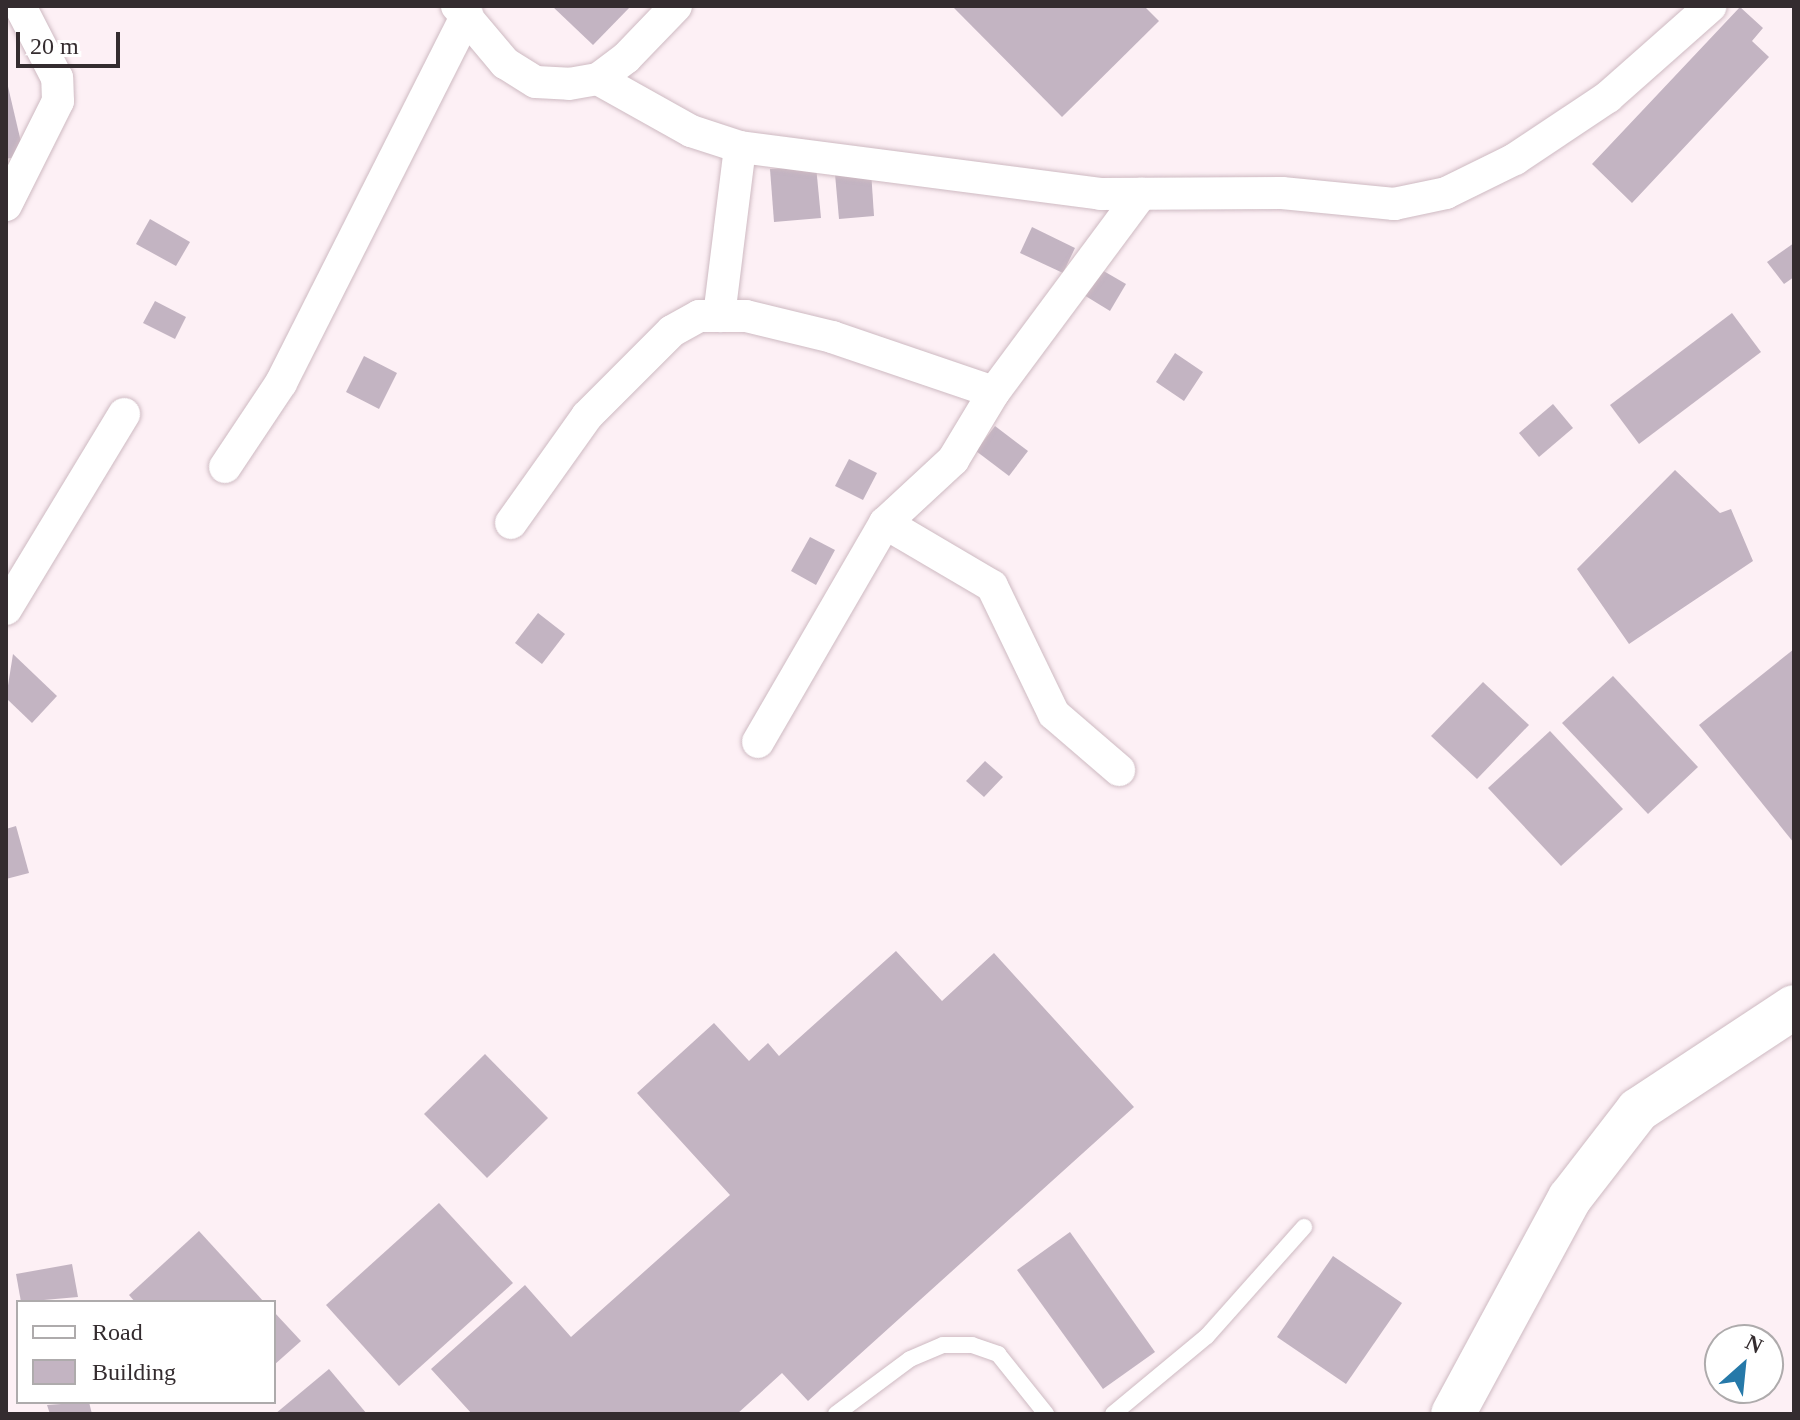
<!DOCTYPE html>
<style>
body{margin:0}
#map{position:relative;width:1800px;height:1420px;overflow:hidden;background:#fdf0f5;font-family:Georgia,serif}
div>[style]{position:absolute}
.building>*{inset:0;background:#c3b4c2}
.roads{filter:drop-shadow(0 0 2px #cebac2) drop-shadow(0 0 2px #cebac2)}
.lane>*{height:16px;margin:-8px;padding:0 8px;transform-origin:8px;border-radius:8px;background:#fff}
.street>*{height:32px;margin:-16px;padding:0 16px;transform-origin:16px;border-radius:16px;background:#fff}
.secondary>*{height:44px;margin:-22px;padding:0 22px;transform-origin:22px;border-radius:22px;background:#fff}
span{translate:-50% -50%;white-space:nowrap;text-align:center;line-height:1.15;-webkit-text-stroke:7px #fff;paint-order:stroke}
.frame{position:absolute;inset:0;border:8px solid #342c2f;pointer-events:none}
.legend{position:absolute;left:16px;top:1300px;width:260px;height:104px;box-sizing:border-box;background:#fff;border:2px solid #aeabac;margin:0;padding:10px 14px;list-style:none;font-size:24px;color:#342c2f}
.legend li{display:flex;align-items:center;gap:16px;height:40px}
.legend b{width:40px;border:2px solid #aeabac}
.north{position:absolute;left:1704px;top:1324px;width:80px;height:80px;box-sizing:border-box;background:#fff;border:2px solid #aeabac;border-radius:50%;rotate:27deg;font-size:22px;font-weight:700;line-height:32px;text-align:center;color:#342c2f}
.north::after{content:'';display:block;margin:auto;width:28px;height:36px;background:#2679a9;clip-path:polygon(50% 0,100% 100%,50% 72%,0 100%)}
.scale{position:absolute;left:16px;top:32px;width:104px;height:36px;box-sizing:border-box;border:4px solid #342c2f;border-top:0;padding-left:10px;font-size:24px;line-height:28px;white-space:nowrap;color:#342c2f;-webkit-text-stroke:6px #fff;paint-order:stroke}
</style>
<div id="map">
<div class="building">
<div style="clip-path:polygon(552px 6px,631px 6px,593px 45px)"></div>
<div style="clip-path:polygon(952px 6px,1144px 6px,1159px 21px,1062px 117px)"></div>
<div style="clip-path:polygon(1740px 7px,1763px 28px,1752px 41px,1769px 57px,1632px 203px,1592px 164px)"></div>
<div style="clip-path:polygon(6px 78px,24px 155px,6px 159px)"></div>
<div style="clip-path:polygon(816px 166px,821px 218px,774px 222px,770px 169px)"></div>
<div style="clip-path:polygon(871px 171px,874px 216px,839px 219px,835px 174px)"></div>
<div style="clip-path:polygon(150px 219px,190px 242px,176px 266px,136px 244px)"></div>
<div style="clip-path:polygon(1032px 227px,1075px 248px,1063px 273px,1020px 253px)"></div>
<div style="clip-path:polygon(1794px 243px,1794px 277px,1784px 284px,1767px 262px)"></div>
<div style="clip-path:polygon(1095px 266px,1126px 284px,1110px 311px,1079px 292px)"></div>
<div style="clip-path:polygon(155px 301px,186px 317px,175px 339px,143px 323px)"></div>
<div style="clip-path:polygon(1732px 313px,1761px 352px,1639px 444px,1610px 405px)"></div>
<div style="clip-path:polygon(1175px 353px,1203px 372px,1184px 401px,1156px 382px)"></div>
<div style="clip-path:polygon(364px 356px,397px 373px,379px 409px,346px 392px)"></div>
<div style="clip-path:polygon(1553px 404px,1573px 428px,1539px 457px,1519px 433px)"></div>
<div style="clip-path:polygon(995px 426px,1028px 451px,1009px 476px,976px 451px)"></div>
<div style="clip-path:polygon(849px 459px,877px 473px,863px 500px,835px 486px)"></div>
<div style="clip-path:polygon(1675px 470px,1720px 513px,1731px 509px,1753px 561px,1629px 644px,1577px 569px)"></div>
<div style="clip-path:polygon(810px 537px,835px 550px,816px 585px,791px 571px)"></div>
<div style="clip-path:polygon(538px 613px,565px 634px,542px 664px,515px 643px)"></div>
<div style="clip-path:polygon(1794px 649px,1794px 843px,1699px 725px)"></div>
<div style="clip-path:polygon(13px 654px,57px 696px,32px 723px,6px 698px)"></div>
<div style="clip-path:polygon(1613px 676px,1698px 767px,1648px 814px,1562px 723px)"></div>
<div style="clip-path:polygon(1483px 682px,1529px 725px,1477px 779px,1431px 736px)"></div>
<div style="clip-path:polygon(1550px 731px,1623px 809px,1561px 866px,1488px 788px)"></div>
<div style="clip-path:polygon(985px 761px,1003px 777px,984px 797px,966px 781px)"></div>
<div style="clip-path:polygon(16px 826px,29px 873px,6px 879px,6px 829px)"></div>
<div style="clip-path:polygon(896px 951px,942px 1001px,994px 953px,1134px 1107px,808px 1401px,782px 1373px,737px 1414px,472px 1414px,431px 1369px,525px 1285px,571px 1337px,730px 1195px,637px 1093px,714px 1023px,749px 1061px,768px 1043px,779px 1056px)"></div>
<div style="clip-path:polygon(485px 1054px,548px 1118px,487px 1178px,424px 1114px)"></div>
<div style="clip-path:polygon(439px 1203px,513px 1283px,399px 1386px,326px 1305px)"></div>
<div style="clip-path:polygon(199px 1231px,264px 1302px,135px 1302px,129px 1295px)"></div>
<div style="clip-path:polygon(1070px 1232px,1155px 1352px,1103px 1389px,1017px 1270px)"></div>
<div style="clip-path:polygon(1333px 1256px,1402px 1303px,1346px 1384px,1277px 1337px)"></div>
<div style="clip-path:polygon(72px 1264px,78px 1297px,21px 1302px,16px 1274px)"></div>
<div style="clip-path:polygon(274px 1312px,301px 1341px,274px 1365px)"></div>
<div style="clip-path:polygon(329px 1369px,367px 1414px,275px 1414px)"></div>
<div style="clip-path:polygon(89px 1402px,92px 1414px,50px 1414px,47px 1405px)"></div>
</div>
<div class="roads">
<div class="lane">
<div style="left:836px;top:1414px;width:92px;rotate:-36.6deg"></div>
<div style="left:910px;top:1359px;width:36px;rotate:-23deg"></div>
<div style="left:943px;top:1345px;width:29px"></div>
<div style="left:972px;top:1345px;width:28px;rotate:19deg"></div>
<div style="left:998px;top:1354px;width:77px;rotate:51.3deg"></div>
<div style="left:1113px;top:1414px;width:122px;rotate:-39.7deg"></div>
<div style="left:1207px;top:1336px;width:146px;rotate:-48.3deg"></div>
</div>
<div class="street">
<div style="left:457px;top:6px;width:75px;rotate:49.9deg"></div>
<div style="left:505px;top:63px;width:36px;rotate:32deg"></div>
<div style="left:536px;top:82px;width:33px;rotate:3deg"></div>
<div style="left:569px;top:84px;width:29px;rotate:-10deg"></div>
<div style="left:598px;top:79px;width:35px;rotate:-37deg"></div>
<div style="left:626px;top:58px;width:72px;rotate:-46.1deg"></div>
<div style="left:598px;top:79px;width:107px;rotate:29.2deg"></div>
<div style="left:691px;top:131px;width:52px;rotate:18.1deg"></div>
<div style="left:740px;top:147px;width:363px;rotate:7.4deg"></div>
<div style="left:1100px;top:194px;width:182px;rotate:-0.3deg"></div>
<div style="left:1282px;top:193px;width:113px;rotate:5.6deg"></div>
<div style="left:1394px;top:204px;width:53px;rotate:-11.9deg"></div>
<div style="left:1446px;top:193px;width:77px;rotate:-26.2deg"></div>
<div style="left:1515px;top:159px;width:112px;rotate:-33.7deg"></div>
<div style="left:1608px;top:97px;width:137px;rotate:-41.5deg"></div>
<div style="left:6px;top:205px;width:116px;rotate:-63.4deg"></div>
<div style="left:58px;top:101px;width:23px;rotate:-92deg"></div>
<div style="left:57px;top:78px;width:81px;rotate:-117.2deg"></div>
<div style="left:719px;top:316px;width:170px;rotate:-82.9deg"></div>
<div style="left:225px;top:467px;width:101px;rotate:-56.3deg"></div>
<div style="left:281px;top:383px;width:413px;rotate:-63.2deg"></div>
<div style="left:511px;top:523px;width:131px;rotate:-54.6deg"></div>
<div style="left:587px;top:416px;width:120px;rotate:-45deg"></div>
<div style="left:672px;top:331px;width:31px;rotate:-29deg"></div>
<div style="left:699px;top:316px;width:47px"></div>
<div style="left:746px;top:316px;width:89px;rotate:13.7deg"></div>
<div style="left:832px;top:337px;width:171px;rotate:18.8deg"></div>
<div style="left:885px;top:523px;width:124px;rotate:30.5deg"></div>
<div style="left:992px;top:586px;width:142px;rotate:64.2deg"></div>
<div style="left:1054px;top:714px;width:86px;rotate:40.7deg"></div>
<div style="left:6px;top:609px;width:228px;rotate:-58.8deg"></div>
<div style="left:758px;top:742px;width:253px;rotate:-59.9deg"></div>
<div style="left:885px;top:523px;width:93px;rotate:-42.8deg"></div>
<div style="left:953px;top:460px;width:79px;rotate:-58.9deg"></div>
<div style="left:994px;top:392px;width:247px;rotate:-53.4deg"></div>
</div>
<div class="secondary">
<div style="left:1453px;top:1414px;width:246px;rotate:-61.6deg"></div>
<div style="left:1570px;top:1198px;width:111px;rotate:-52.3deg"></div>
<div style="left:1638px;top:1110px;width:187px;rotate:-33.4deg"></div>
</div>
</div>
<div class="frame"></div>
<ul class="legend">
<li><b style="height:10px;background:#fff"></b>Road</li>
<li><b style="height:22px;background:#c3b4c2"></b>Building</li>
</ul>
<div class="north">N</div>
<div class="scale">20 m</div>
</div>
